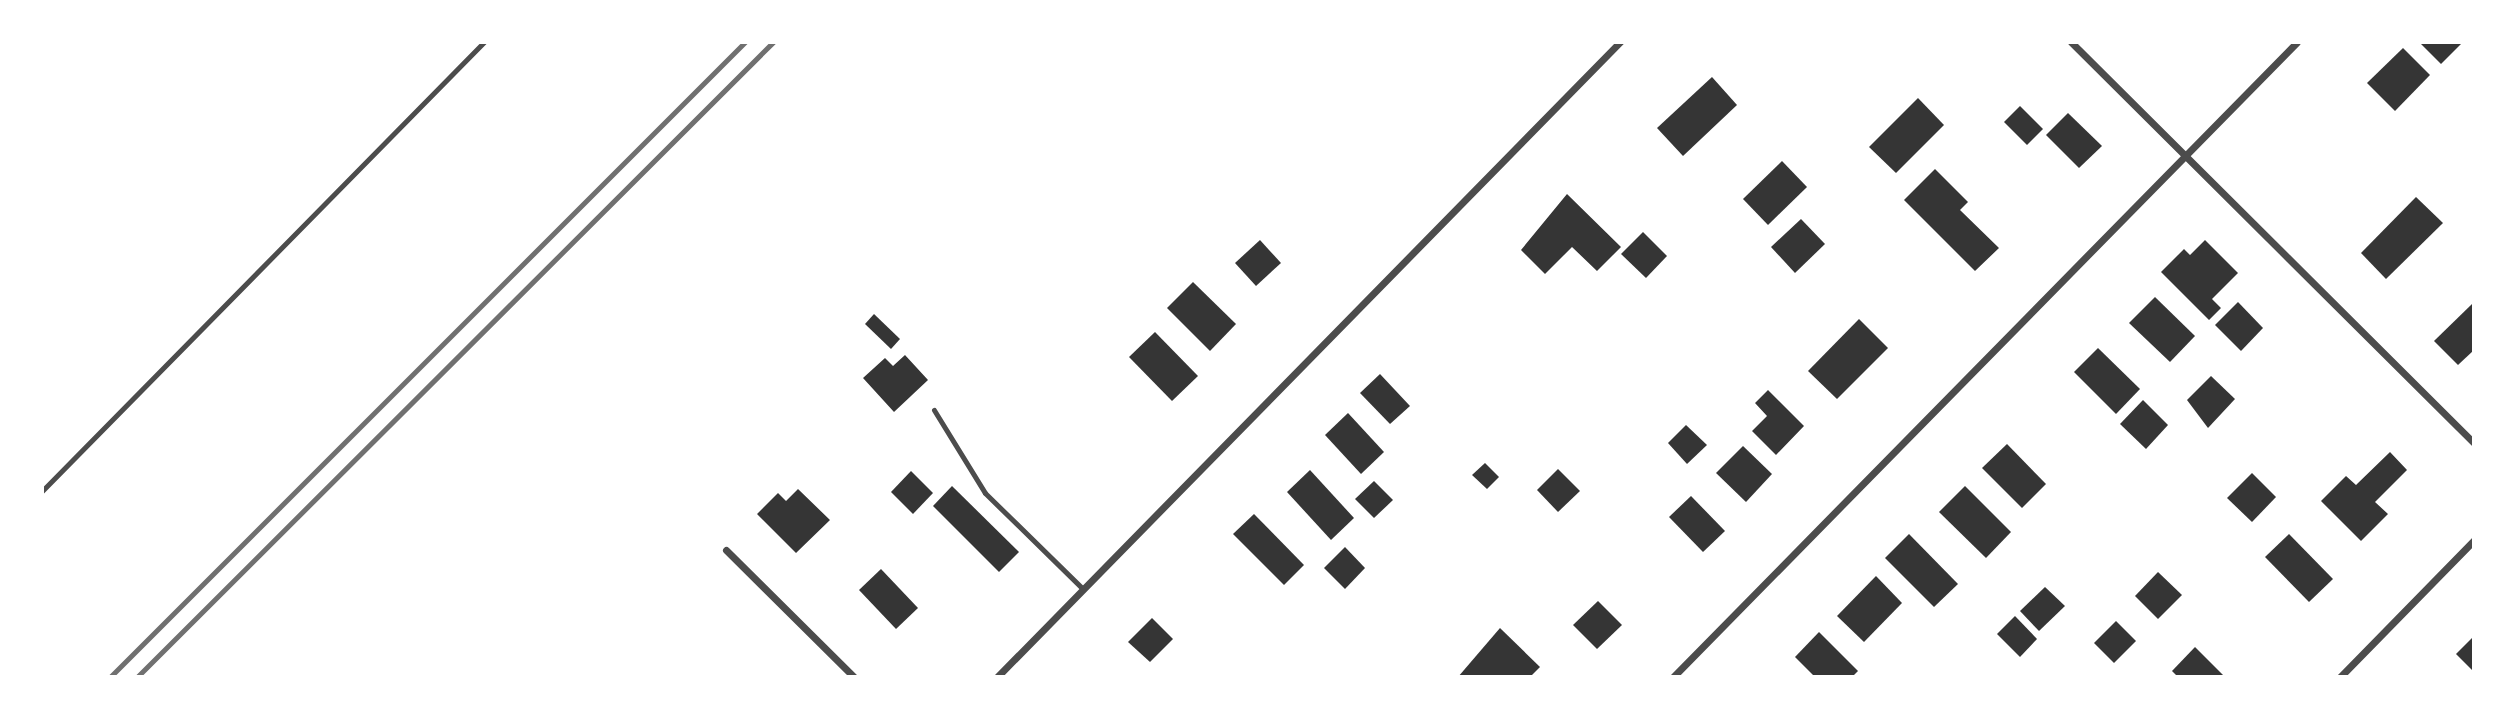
<!DOCTYPE html>
<style>
body{margin:0}
#map{position:relative;width:2516px;height:719px;overflow:hidden;background:#fff;font-family:Overpass,sans-serif}
div>[style]{position:absolute}
.building>*{inset:0;background:#353535}
.service>*{height:5px;margin:-2.5px;padding:0 2.5px;transform-origin:2.5px;border-radius:2.5px;background:#4c4c4c}
.minor>*{height:7px;margin:-3.5px;padding:0 3.5px;transform-origin:3.5px;border-radius:3.5px;background:#4c4c4c}
.rail>*{height:5px;margin:-2.5px;padding:0 2.5px;transform-origin:2.5px;border-radius:2.5px;background:#707070}
span{translate:-50% -50%;white-space:nowrap;text-align:center;line-height:1.15;-webkit-text-stroke:7px #fff;paint-order:stroke}
.frame{position:absolute;inset:0;border:44px solid #fff;pointer-events:none}
</style>
<div id="map">
<div class="building">
<div style="clip-path:polygon(2419px 42px,2463px 42px,2441px 64px)"></div>
<div style="clip-path:polygon(2403px 48px,2430px 75px,2395px 111px,2367px 83px)"></div>
<div style="clip-path:polygon(1712px 77px,1737px 105px,1683px 156px,1657px 128px)"></div>
<div style="clip-path:polygon(1918px 98px,1944px 125px,1896px 173px,1869px 147px)"></div>
<div style="clip-path:polygon(2020px 106px,2043px 129px,2027px 145px,2004px 122px)"></div>
<div style="clip-path:polygon(2068px 113px,2102px 146px,2079px 168px,2046px 135px)"></div>
<div style="clip-path:polygon(1782px 161px,1807px 187px,1768px 225px,1743px 199px)"></div>
<div style="clip-path:polygon(1935px 169px,1968px 202px,1960px 210px,1999px 248px,1975px 271px,1904px 200px)"></div>
<div style="clip-path:polygon(1567px 194px,1621px 247px,1597px 271px,1572px 247px,1545px 274px,1521px 250px)"></div>
<div style="clip-path:polygon(2416px 197px,2443px 223px,2386px 279px,2361px 253px)"></div>
<div style="clip-path:polygon(1801px 219px,1825px 244px,1795px 273px,1771px 247px)"></div>
<div style="clip-path:polygon(1643px 232px,1667px 256px,1646px 278px,1621px 254px)"></div>
<div style="clip-path:polygon(1260px 240px,1281px 263px,1256px 286px,1235px 263px)"></div>
<div style="clip-path:polygon(2205px 240px,2238px 273px,2212px 299px,2221px 308px,2209px 320px,2161px 272px,2184px 249px,2190px 255px)"></div>
<div style="clip-path:polygon(1193px 282px,1236px 324px,1210px 351px,1167px 308px)"></div>
<div style="clip-path:polygon(2155px 297px,2195px 336px,2170px 362px,2129px 323px)"></div>
<div style="clip-path:polygon(2238px 302px,2263px 328px,2241px 351px,2215px 325px)"></div>
<div style="clip-path:polygon(2472px 304px,2474px 350px,2458px 365px,2434px 341px)"></div>
<div style="clip-path:polygon(874px 314px,900px 339px,891px 349px,865px 324px)"></div>
<div style="clip-path:polygon(1859px 319px,1888px 348px,1837px 399px,1808px 371px)"></div>
<div style="clip-path:polygon(1155px 332px,1198px 376px,1172px 401px,1129px 357px)"></div>
<div style="clip-path:polygon(2098px 348px,2140px 389px,2116px 414px,2074px 372px)"></div>
<div style="clip-path:polygon(905px 355px,928px 380px,894px 412px,863px 378px,885px 358px,893px 366px)"></div>
<div style="clip-path:polygon(1380px 374px,1410px 406px,1390px 424px,1360px 393px)"></div>
<div style="clip-path:polygon(2211px 376px,2235px 399px,2208px 428px,2187px 400px)"></div>
<div style="clip-path:polygon(1768px 390px,1804px 426px,1776px 455px,1752px 431px,1767px 416px,1755px 403px)"></div>
<div style="clip-path:polygon(2143px 400px,2168px 425px,2146px 449px,2120px 424px)"></div>
<div style="clip-path:polygon(1348px 413px,1384px 452px,1361px 474px,1325px 435px)"></div>
<div style="clip-path:polygon(1686px 425px,1707px 445px,1687px 464px,1668px 443px)"></div>
<div style="clip-path:polygon(2007px 444px,2046px 484px,2022px 508px,1982px 468px)"></div>
<div style="clip-path:polygon(1743px 446px,1772px 474px,1746px 502px,1716px 473px)"></div>
<div style="clip-path:polygon(2390px 452px,2407px 470px,2375px 502px,2388px 514px,2361px 541px,2321px 501px,2346px 476px,2356px 485px)"></div>
<div style="clip-path:polygon(1485px 463px,1499px 477px,1487px 489px,1472px 475px)"></div>
<div style="clip-path:polygon(1558px 469px,1580px 491px,1558px 512px,1537px 490px)"></div>
<div style="clip-path:polygon(1310px 470px,1354px 518px,1331px 540px,1287px 492px)"></div>
<div style="clip-path:polygon(911px 471px,933px 493px,913px 514px,891px 492px)"></div>
<div style="clip-path:polygon(2252px 473px,2276px 497px,2252px 522px,2227px 498px)"></div>
<div style="clip-path:polygon(1374px 481px,1393px 500px,1374px 518px,1355px 499px)"></div>
<div style="clip-path:polygon(952px 486px,1019px 552px,999px 572px,933px 506px)"></div>
<div style="clip-path:polygon(1965px 486px,2011px 532px,1986px 558px,1939px 512px)"></div>
<div style="clip-path:polygon(798px 489px,830px 520px,796px 553px,757px 514px,778px 493px,786px 501px)"></div>
<div style="clip-path:polygon(1691px 496px,1725px 531px,1703px 552px,1669px 517px)"></div>
<div style="clip-path:polygon(1254px 514px,1304px 565px,1284px 585px,1233px 534px)"></div>
<div style="clip-path:polygon(1909px 534px,1958px 584px,1934px 607px,1885px 558px)"></div>
<div style="clip-path:polygon(2289px 534px,2333px 579px,2309px 602px,2265px 557px)"></div>
<div style="clip-path:polygon(1345px 547px,1365px 568px,1345px 589px,1324px 568px)"></div>
<div style="clip-path:polygon(881px 569px,918px 608px,896px 629px,859px 590px)"></div>
<div style="clip-path:polygon(2158px 572px,2182px 595px,2158px 619px,2135px 596px)"></div>
<div style="clip-path:polygon(1876px 576px,1902px 603px,1864px 642px,1837px 616px)"></div>
<div style="clip-path:polygon(2045px 587px,2065px 606px,2039px 631px,2020px 611px)"></div>
<div style="clip-path:polygon(1598px 601px,1622px 625px,1597px 649px,1573px 625px)"></div>
<div style="clip-path:polygon(2015px 616px,2037px 639px,2020px 657px,1997px 634px)"></div>
<div style="clip-path:polygon(1152px 618px,1173px 639px,1150px 662px,1128px 642px)"></div>
<div style="clip-path:polygon(2116px 621px,2136px 641px,2114px 663px,2094px 643px)"></div>
<div style="clip-path:polygon(1500px 628px,1540px 667px,1530px 677px,1458px 677px)"></div>
<div style="clip-path:polygon(1819px 632px,1858px 671px,1852px 677px,1815px 677px,1795px 657px)"></div>
<div style="clip-path:polygon(2474px 636px,2474px 672px,2456px 654px)"></div>
<div style="clip-path:polygon(2195px 647px,2225px 677px,2178px 677px,2172px 671px)"></div>
</div>
<div class="service">
<div style="left:934px;top:410px;width:97px;rotate:58.4deg"></div>
<div style="left:985px;top:493px;width:137px;rotate:44.4deg"></div>
<div style="left:42px;top:491px;width:630px;rotate:-45.45deg"></div>
</div>
<div class="minor">
<div style="left:2071px;top:42px;width:569px;rotate:44.86deg"></div>
<div style="left:726px;top:550px;width:180px;rotate:44.8deg"></div>
<div style="left:997px;top:677px;width:890px;rotate:-45.55deg"></div>
<div style="left:1673px;top:677px;width:890px;rotate:-45.5deg"></div>
<div style="left:2340px;top:677px;width:192px;rotate:-45.6deg"></div>
</div>
<div class="rail">
<div style="left:110px;top:677px;width:898px;rotate:-45deg"></div>
<div style="left:137px;top:677px;width:899px;rotate:-44.95deg"></div>
</div>
<div class="frame"></div>
</div>
